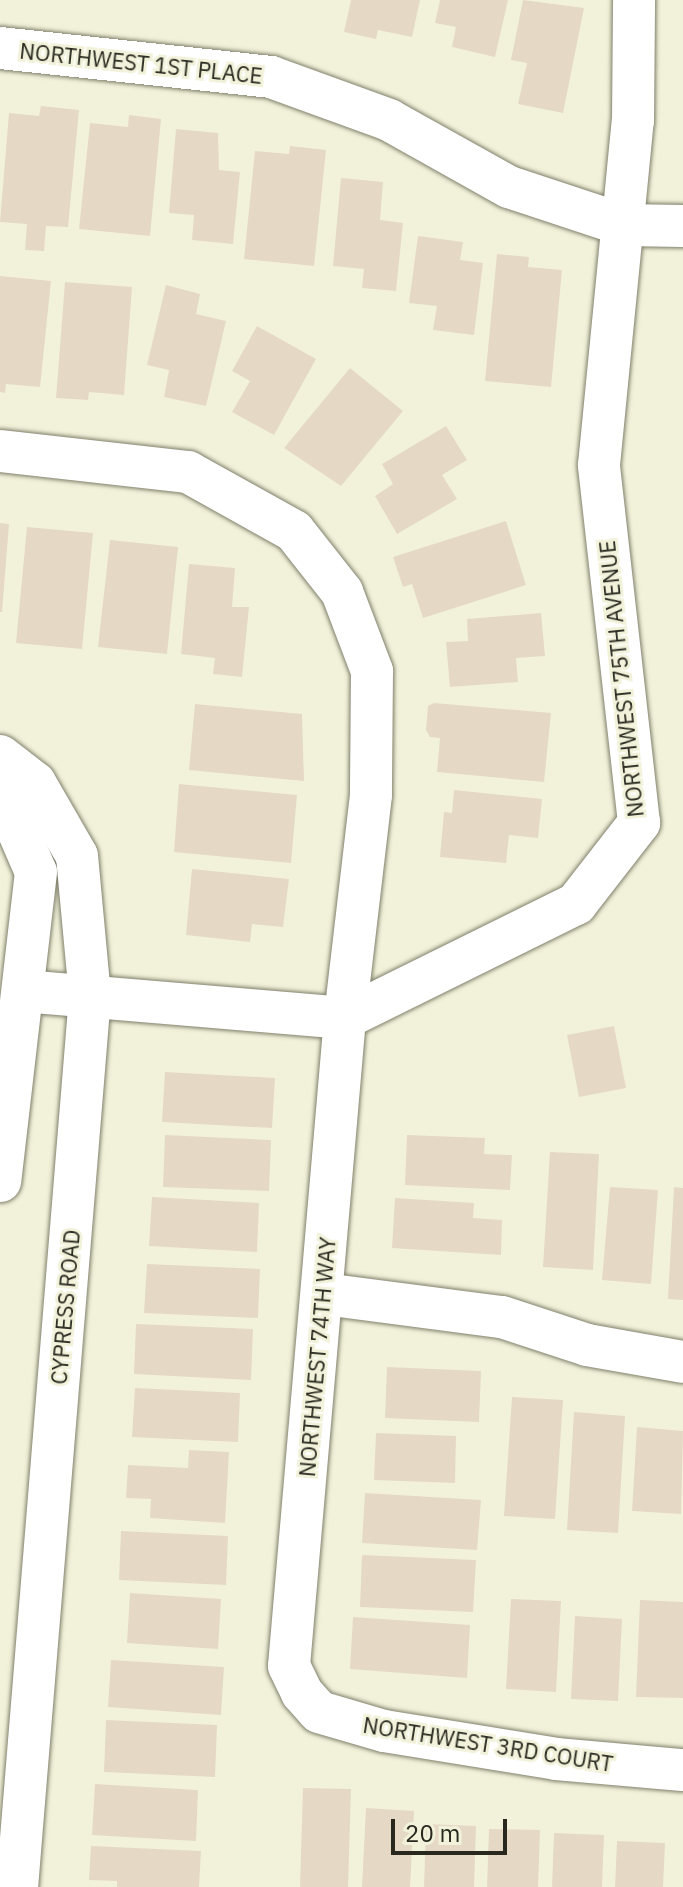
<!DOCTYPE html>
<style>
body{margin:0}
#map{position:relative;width:683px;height:1887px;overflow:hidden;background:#f2f2db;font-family:"IBM Plex Sans",sans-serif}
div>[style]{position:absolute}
.building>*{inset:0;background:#e5d9c5}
.roads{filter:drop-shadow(0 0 2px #80806c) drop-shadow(0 0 2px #80806c)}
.minor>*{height:42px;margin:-21px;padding:0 21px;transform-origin:21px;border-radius:21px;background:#fff}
span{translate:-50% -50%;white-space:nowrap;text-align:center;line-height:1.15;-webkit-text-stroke:6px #f2f2db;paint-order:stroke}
.street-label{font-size:22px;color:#28281f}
.scale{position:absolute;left:391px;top:1819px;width:116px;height:36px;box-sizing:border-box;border:4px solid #28281f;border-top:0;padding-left:10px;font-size:24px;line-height:28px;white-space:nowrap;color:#28281f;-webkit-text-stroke:6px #f2f2db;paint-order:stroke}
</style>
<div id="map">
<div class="building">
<div style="clip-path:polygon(351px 0,420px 0,412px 37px,378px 30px,376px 39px,344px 32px)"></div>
<div style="clip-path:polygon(440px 0,508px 0,495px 57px,452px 47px,456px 27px,435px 23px)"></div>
<div style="clip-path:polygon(523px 0,584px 8px,563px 113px,518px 104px,527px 63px,511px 60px)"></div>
<div style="clip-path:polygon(41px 106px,79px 110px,68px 227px,46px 226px,44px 251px,25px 250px,27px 224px,0 222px,9px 113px,39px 116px)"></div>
<div style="clip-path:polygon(129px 115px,161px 119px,150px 236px,79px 229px,90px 123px,128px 127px)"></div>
<div style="clip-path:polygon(176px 129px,218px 133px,219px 170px,240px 172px,233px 244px,192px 240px,194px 215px,169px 213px)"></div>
<div style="clip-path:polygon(290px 146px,326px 150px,314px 266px,244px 259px,255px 151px,289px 154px)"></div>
<div style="clip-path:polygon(341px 178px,383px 182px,380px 220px,403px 223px,396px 291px,362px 288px,364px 269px,333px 266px)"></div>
<div style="clip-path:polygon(418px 236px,463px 242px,460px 260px,483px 263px,474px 335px,433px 330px,437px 306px,409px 303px)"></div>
<div style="clip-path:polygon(497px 254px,529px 257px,528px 267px,562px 270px,551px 387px,485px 381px)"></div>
<div style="clip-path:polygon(0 276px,51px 281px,40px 387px,6px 384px,5px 393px,0 392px)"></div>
<div style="clip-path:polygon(65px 282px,132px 287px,124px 395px,89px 392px,88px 400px,56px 398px)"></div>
<div style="clip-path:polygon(166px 285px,200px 294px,196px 314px,226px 321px,206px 406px,164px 397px,169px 370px,147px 365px)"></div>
<div style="clip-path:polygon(257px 326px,316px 359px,274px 435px,232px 412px,250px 381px,232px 371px)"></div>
<div style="clip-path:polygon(350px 368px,403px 411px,341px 486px,284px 448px)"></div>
<div style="clip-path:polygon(446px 426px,467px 460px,442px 475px,457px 499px,397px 534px,375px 496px,393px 484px,382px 464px)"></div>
<div style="clip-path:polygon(506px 521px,526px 585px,423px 618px,412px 584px,403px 587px,393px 557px)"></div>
<div style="clip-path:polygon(0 523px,9px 524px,2px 612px,0 612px)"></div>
<div style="clip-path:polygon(27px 527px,93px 533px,82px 649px,16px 643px)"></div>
<div style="clip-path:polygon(110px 540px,178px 547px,167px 654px,98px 647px)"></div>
<div style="clip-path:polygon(189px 564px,235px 568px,232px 607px,249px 607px,242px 677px,213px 674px,215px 658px,181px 654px)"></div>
<div style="clip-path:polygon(541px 613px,545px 656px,516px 658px,518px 682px,450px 687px,446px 642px,468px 641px,467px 619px)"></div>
<div style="clip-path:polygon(434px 703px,551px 713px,544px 782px,437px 772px,440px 738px,430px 737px,426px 730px,428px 706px)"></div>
<div style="clip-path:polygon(195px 704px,302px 714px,304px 781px,189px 770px)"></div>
<div style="clip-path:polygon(179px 784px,297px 795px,291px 863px,174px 852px)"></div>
<div style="clip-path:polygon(454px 790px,542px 799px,538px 838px,509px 835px,506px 863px,440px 857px,444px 812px,452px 813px)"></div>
<div style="clip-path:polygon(192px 869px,289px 879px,283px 927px,252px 924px,250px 942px,186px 935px)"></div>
<div style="clip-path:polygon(614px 1026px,626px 1088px,579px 1097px,567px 1035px)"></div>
<div style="clip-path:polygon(165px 1072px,275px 1078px,272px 1128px,162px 1122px)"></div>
<div style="clip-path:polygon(165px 1135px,271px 1140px,269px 1191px,163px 1187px)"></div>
<div style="clip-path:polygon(407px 1135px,485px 1138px,484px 1154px,512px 1155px,510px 1190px,405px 1185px)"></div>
<div style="clip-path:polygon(550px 1152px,599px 1154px,593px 1270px,543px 1267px)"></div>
<div style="clip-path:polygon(610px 1187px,658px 1190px,651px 1284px,602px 1280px)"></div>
<div style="clip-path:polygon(674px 1187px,683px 1188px,683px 1300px,668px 1299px)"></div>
<div style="clip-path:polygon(152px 1197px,259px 1203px,257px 1252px,149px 1246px)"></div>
<div style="clip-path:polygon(395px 1198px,474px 1203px,473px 1218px,502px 1220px,501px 1255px,392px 1248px)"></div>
<div style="clip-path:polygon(147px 1264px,260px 1269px,258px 1318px,144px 1313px)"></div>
<div style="clip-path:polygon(136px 1324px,253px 1329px,251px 1380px,134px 1374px)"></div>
<div style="clip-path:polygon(387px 1367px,481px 1371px,479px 1422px,385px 1418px)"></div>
<div style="clip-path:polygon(135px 1388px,240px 1393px,238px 1442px,132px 1437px)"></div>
<div style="clip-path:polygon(512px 1397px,563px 1400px,555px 1519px,504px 1516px)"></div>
<div style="clip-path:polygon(574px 1412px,625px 1416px,618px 1533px,567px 1530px)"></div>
<div style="clip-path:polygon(637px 1427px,683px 1431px,681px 1514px,632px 1511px)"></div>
<div style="clip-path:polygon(376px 1433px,456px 1436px,455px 1483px,374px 1480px)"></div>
<div style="clip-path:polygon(189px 1450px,229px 1452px,225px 1523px,150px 1518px,151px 1499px,126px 1498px,128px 1465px,188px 1468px)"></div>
<div style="clip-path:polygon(365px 1493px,481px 1500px,477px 1550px,362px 1543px)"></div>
<div style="clip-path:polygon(121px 1531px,228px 1536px,226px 1585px,119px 1580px)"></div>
<div style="clip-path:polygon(362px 1555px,476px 1560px,473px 1612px,360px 1607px)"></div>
<div style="clip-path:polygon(130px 1593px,221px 1599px,218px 1649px,127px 1643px)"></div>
<div style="clip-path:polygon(511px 1599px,561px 1601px,556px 1692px,506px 1689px)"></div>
<div style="clip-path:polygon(640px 1600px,683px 1602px,683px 1698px,636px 1697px)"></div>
<div style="clip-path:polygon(575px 1616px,622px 1619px,618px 1701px,571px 1699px)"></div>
<div style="clip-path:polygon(353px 1617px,470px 1625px,467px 1678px,350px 1669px)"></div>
<div style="clip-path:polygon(111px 1660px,224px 1667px,221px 1715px,108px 1707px)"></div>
<div style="clip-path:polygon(106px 1720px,217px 1725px,215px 1777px,104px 1772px)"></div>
<div style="clip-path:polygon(95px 1784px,198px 1790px,196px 1841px,92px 1835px)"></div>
<div style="clip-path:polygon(303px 1788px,351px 1789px,348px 1887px,300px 1887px)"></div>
<div style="clip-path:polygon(366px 1808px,414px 1811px,410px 1887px,362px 1887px)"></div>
<div style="clip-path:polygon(426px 1824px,476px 1826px,474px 1887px,424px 1887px)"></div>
<div style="clip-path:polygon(489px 1829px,540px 1830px,538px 1887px,487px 1887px)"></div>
<div style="clip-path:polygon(554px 1833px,604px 1835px,602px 1887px,552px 1887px)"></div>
<div style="clip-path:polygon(617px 1841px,665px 1843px,663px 1887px,615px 1887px)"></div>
<div style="clip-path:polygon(91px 1846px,201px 1851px,199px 1887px,117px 1887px,117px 1881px,89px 1880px)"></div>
</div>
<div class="roads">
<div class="minor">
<div style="left:0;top:48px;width:273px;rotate:6.1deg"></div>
<div style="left:271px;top:77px;width:126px;rotate:20deg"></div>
<div style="left:389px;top:120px;width:137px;rotate:29.2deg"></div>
<div style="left:509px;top:187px;width:121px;rotate:18.3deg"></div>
<div style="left:624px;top:225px;width:59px;rotate:1deg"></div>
<div style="left:0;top:451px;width:189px;rotate:6.4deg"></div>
<div style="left:188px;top:472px;width:121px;rotate:29.1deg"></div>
<div style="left:294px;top:531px;width:78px;rotate:51.8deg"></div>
<div style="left:342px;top:592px;width:85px;rotate:69.2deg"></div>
<div style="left:372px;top:671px;width:124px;rotate:90.5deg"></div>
<div style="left:371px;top:795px;width:225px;rotate:96.7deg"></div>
<div style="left:345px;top:1018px;width:650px;rotate:94.94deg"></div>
<div style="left:289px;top:1666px;width:30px;rotate:64deg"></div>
<div style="left:302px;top:1693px;width:25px;rotate:48deg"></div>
<div style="left:319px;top:1712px;width:68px;rotate:16.3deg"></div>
<div style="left:384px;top:1731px;width:174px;rotate:9.2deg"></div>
<div style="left:556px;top:1759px;width:127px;rotate:5deg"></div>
<div style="left:0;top:756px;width:44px;rotate:37.6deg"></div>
<div style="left:35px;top:783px;width:84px;rotate:60.1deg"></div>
<div style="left:77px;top:856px;width:141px;rotate:84.7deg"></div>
<div style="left:90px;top:996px;width:894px;rotate:94.68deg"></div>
<div style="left:0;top:789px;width:90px;rotate:66.6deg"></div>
<div style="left:36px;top:872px;width:311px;rotate:96.6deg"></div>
<div style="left:23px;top:991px;width:323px;rotate:4.8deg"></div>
<div style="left:345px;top:1018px;width:258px;rotate:-26.3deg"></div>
<div style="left:576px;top:904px;width:103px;rotate:-52.1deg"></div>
<div style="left:639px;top:823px;width:360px;rotate:-96.4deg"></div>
<div style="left:599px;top:465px;width:346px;rotate:-84.4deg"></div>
<div style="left:633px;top:121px;width:121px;rotate:-89.5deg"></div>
<div style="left:324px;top:1294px;width:179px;rotate:7.4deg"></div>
<div style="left:502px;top:1317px;width:89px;rotate:18.2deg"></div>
<div style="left:587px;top:1345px;width:97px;rotate:10deg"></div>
</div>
</div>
<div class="street-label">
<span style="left:141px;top:63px;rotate:6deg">NORTHWEST 1ST PLACE</span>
<span style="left:621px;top:679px;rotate:-96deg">NORTHWEST 75TH AVENUE</span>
<span style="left:65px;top:1307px;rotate:-85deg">CYPRESS ROAD</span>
<span style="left:317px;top:1357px;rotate:-85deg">NORTHWEST 74TH WAY</span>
<span style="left:488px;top:1744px;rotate:9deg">NORTHWEST 3RD COURT</span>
</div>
<div class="scale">20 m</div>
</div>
